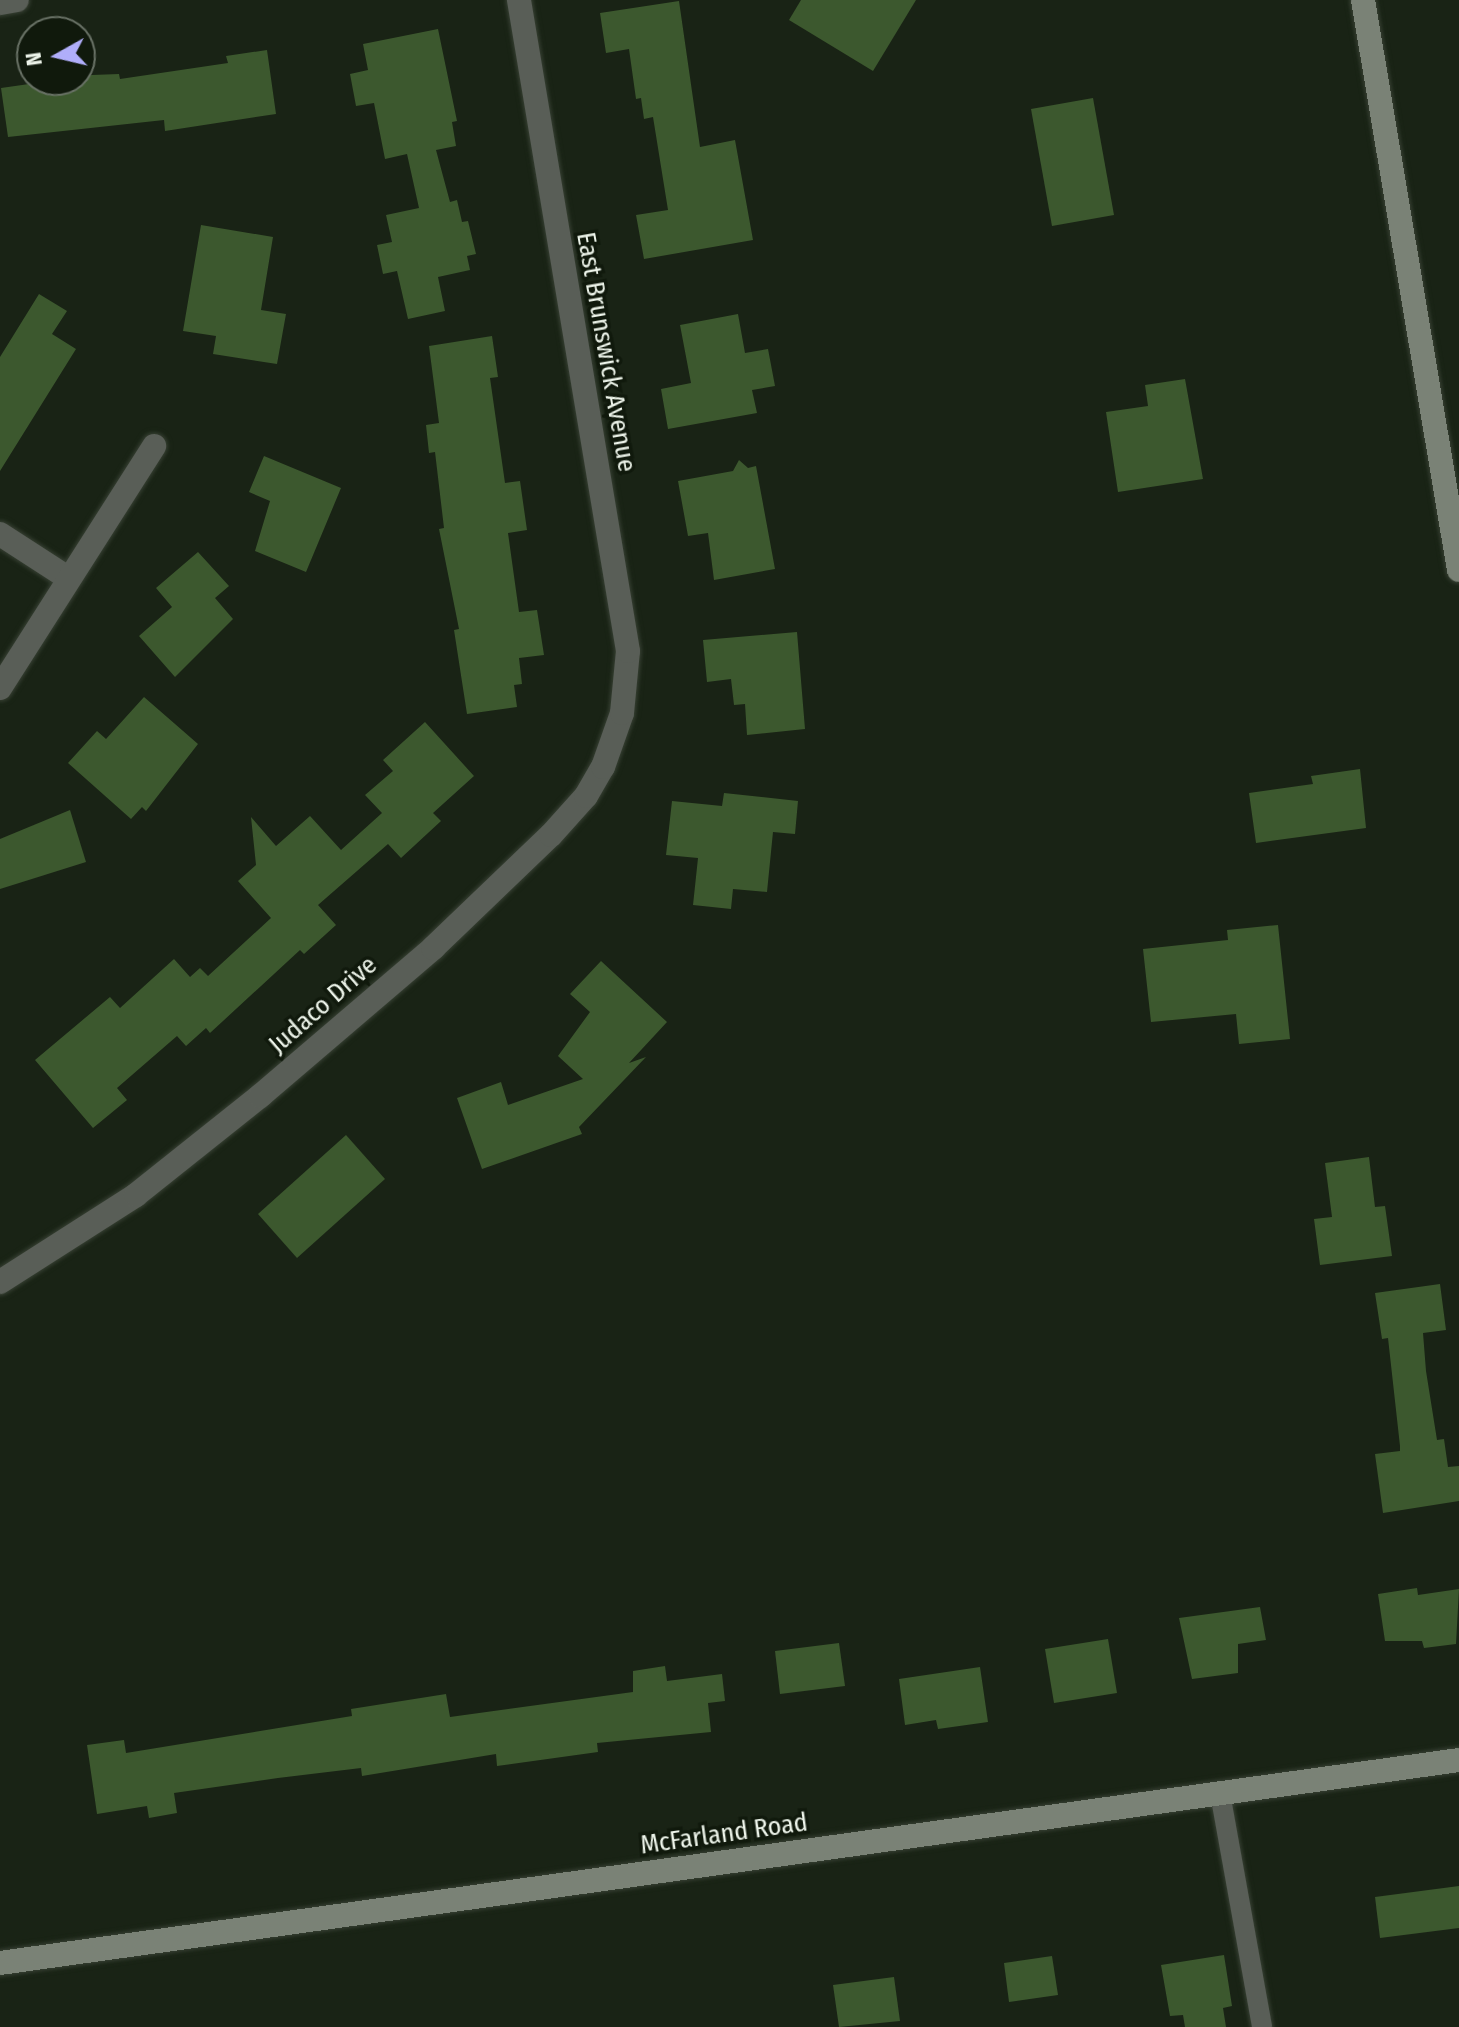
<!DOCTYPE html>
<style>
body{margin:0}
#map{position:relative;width:1459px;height:2027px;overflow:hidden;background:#192315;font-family:"Fira Sans Condensed",sans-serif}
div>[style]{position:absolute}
.building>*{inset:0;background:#3c582e}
.roads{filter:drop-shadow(0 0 2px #374033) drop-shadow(0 0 2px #374033)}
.lane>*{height:20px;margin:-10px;padding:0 10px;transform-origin:10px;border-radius:10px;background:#595e57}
.street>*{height:24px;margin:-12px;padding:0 12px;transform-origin:12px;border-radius:12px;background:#595e57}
.secondary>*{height:24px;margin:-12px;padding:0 12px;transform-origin:12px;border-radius:12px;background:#7a8276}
span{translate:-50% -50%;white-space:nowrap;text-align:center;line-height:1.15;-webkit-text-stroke:7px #10190c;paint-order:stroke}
.street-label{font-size:26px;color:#edf4ea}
.north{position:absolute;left:16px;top:16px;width:80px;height:80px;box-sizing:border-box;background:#10190c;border:2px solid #687165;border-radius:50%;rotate:262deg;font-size:22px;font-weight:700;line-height:32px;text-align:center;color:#edf4ea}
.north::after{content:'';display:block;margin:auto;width:28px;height:36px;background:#b0aefa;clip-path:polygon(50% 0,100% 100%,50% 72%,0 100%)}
</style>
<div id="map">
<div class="building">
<div style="clip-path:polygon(801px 0,916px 0,873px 71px,789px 20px)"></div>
<div style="clip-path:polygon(679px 1px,700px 147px,735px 140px,753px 240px,644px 259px,636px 215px,668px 210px,653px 117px,644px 119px,641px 98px,636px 99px,629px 49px,606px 53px,600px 13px)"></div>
<div style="clip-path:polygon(438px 29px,457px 121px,452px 122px,456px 146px,436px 150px,450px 202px,457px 200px,462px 222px,468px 221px,476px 254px,467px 256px,470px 270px,438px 277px,445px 311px,408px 319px,397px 271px,383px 274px,377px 245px,392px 242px,386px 215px,419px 208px,407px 154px,385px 159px,374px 103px,356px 106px,350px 74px,368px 70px,363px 44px)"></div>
<div style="clip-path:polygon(267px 50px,276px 114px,165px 131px,164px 120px,8px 137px,1px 88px,92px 75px,119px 74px,120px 79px,228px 63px,226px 56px)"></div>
<div style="clip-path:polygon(1093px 98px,1114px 215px,1052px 226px,1031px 109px)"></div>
<div style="clip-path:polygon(201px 225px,273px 237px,261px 310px,286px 314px,277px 364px,213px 354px,216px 336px,183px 331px)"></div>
<div style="clip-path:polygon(39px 294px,67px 311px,52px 334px,76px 349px,0 471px,0 357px)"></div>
<div style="clip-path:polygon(738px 314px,745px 353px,768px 349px,775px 386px,752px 390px,757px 413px,668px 429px,661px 389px,691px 383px,680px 325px)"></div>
<div style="clip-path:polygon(492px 336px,498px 377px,490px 378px,505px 483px,520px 481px,527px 530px,508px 533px,519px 612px,537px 610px,544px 655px,519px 658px,522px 684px,514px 685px,517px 707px,467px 714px,454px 630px,459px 629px,439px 529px,444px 528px,435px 452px,429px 453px,426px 425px,439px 423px,429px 346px)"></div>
<div style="clip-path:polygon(1185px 379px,1203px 479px,1118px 492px,1106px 412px,1148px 406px,1145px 385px)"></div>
<div style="clip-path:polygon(264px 456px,341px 488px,306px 572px,255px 551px,270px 501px,249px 492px)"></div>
<div style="clip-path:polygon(739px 460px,748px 468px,756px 466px,775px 569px,714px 580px,708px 533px,688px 536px,678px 481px,733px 471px)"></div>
<div style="clip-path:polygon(198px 552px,229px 586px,215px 598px,233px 619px,175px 677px,139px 636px,172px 607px,156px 588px)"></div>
<div style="clip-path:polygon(797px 632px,805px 729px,747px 735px,745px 704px,734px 705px,731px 679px,707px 682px,703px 640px)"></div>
<div style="clip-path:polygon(144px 697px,198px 744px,146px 811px,142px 807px,131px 819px,68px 763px,97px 731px,106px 739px)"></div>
<div style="clip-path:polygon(425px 722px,474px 776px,433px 813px,441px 821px,401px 858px,388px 844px,318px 905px,336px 925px,304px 954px,300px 950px,210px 1033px,206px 1028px,186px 1046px,177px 1036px,117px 1088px,127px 1100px,93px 1128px,35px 1060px,110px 997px,120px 1008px,174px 959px,190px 977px,200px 968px,208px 976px,271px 918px,238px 881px,256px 865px,251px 817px,276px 846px,310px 816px,341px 850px,382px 813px,365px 795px,393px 771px,383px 760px)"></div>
<div style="clip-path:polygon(1360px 769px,1366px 828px,1256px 843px,1249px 793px,1313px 784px,1311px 776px)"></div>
<div style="clip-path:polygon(724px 793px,798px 801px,795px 834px,773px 832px,767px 892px,733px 889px,731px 909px,693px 905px,698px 858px,666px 855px,672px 801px,722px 806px)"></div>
<div style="clip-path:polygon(70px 810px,86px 862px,0 889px,0 839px)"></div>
<div style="clip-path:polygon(1278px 925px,1290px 1039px,1239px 1044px,1236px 1014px,1151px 1022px,1143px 949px,1228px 940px,1227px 930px)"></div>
<div style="clip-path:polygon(601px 961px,667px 1022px,629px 1063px,646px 1057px,579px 1127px,582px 1134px,482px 1169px,457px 1098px,501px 1082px,508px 1105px,583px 1079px,558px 1056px,590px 1012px,570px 994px)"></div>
<div style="clip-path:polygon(346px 1135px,385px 1179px,297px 1258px,258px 1214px)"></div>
<div style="clip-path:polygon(1369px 1157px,1375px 1207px,1385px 1206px,1392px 1256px,1320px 1265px,1314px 1219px,1332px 1217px,1325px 1163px)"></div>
<div style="clip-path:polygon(1440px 1284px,1446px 1330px,1423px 1333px,1426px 1371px,1437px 1440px,1444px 1439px,1448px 1467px,1459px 1466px,1459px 1501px,1383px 1513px,1375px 1454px,1400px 1451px,1400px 1446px,1388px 1338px,1382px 1339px,1375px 1293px)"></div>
<div style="clip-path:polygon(1417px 1588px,1418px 1595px,1459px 1589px,1456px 1644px,1424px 1648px,1422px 1641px,1385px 1641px,1378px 1594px)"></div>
<div style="clip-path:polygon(1260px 1607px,1266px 1640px,1238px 1644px,1238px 1673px,1192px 1679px,1179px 1618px)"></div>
<div style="clip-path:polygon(1108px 1639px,1117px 1693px,1054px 1703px,1045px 1649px)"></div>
<div style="clip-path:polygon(839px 1643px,845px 1686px,780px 1694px,775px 1651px)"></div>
<div style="clip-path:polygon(665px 1666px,667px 1681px,722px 1674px,725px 1701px,708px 1703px,711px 1732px,597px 1743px,598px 1752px,497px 1766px,496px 1754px,362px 1776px,361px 1768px,278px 1778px,174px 1793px,177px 1813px,149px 1818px,147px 1806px,97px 1814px,87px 1745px,124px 1740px,126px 1753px,352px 1716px,351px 1709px,446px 1694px,450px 1717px,633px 1692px,633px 1671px)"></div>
<div style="clip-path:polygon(980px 1667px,988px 1722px,938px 1729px,936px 1720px,905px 1725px,899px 1679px)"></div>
<div style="clip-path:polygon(1459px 1886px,1459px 1928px,1380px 1938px,1375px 1897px)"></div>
<div style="clip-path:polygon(1224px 1955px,1232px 2006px,1223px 2008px,1226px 2027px,1185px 2027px,1183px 2015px,1170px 2016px,1161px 1965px)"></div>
<div style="clip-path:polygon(1052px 1956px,1058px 1995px,1009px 2002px,1004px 1963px)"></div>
<div style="clip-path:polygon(894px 1977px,900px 2021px,839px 2027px,833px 1985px)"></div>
</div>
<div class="roads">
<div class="lane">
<div style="left:1220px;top:1793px;width:238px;rotate:79.8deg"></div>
</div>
<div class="street">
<div style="left:0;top:3px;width:17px;rotate:-10deg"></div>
<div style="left:0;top:534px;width:81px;rotate:32.9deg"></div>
<div style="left:0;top:688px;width:287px;rotate:-57.5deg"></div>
<div style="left:0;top:1282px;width:161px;rotate:-32.6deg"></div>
<div style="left:136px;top:1195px;width:159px;rotate:-38.6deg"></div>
<div style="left:260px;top:1096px;width:228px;rotate:-40.5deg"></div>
<div style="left:433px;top:948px;width:163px;rotate:-43.8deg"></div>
<div style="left:551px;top:835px;width:52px;rotate:-48.1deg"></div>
<div style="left:586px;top:796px;width:34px;rotate:-60deg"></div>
<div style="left:603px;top:767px;width:57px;rotate:-70.6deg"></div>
<div style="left:622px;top:713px;width:62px;rotate:-84.5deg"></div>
<div style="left:628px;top:651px;width:660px;rotate:-99.51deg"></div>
</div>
<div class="secondary">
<div style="left:1363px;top:0;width:578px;rotate:80.44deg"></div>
<div style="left:0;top:1963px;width:1473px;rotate:-7.92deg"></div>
</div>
</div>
<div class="street-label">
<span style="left:606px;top:352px;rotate:80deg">East Brunswick Avenue</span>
<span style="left:323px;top:1005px;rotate:-41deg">Judaco Drive</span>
<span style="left:724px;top:1834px;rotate:-8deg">McFarland Road</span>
</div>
<div class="north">N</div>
</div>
